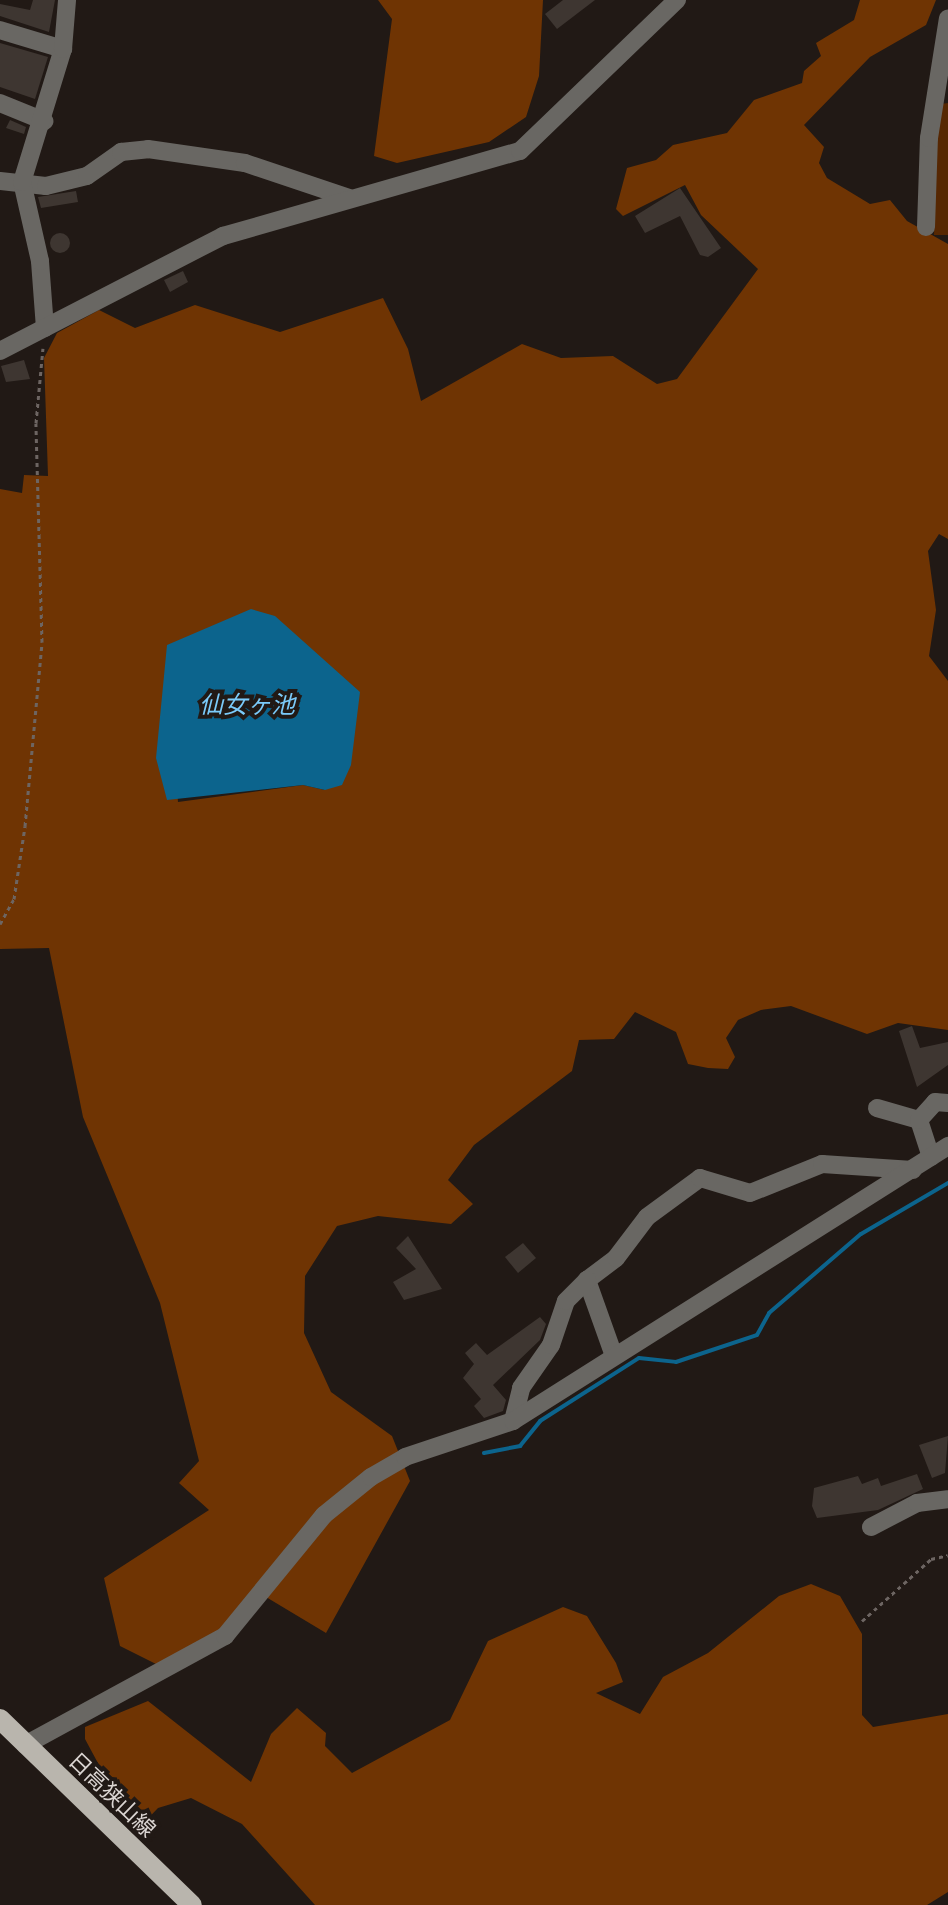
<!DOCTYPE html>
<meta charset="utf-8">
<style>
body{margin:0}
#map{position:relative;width:948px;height:1905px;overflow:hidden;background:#211915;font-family:"Asap Condensed","Noto Sans JP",sans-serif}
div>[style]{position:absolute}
.green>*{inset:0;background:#562702}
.forest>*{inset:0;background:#6f3403}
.water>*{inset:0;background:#0c648d}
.stream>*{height:4px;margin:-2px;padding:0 2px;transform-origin:2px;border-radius:2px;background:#0c648d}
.building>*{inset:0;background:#3e3631}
.round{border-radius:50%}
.path>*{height:3px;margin-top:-1.5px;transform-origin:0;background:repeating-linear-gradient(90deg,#6d6562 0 4px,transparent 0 8px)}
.minor>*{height:18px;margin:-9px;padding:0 9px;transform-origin:9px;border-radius:9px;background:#696763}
.major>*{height:20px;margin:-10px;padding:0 10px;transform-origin:10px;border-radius:10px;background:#b9b5ad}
span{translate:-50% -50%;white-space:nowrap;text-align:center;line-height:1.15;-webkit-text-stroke:8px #211915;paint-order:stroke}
.street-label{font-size:22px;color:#dbd5d2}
.water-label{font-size:24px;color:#7bcbfa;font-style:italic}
</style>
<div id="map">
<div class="green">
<div style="clip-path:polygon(948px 103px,948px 235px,934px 235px,936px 128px,941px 104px)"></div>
</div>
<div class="forest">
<div style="clip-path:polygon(378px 0,543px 0,539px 76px,526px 117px,489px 142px,397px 163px,374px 156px,392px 19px)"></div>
<div style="clip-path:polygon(evenodd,860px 0,936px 0,926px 25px,870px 57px,804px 125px,824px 147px,819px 163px,827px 178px,870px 204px,890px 200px,907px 221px,948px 244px,948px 539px,939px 534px,928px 551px,936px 610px,929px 656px,948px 681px,948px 1030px,898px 1023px,867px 1034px,791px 1006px,761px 1010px,738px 1020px,726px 1038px,735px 1057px,728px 1069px,708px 1068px,688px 1064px,676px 1032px,635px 1012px,614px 1039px,579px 1040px,572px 1071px,474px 1145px,448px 1180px,473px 1204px,451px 1224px,378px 1216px,337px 1226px,305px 1276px,304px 1333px,331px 1392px,392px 1436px,410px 1481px,326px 1633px,256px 1591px,225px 1627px,158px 1665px,120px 1646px,104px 1578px,209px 1510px,179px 1483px,199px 1461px,160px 1303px,83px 1117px,49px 948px,0 949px,0 489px,22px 493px,24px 475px,48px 476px,44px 358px,57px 333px,99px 310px,135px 328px,195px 305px,280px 332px,383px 298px,408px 349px,421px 401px,522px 344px,561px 358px,613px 356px,657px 384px,677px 379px,758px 269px,701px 215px,685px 185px,623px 216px,616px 209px,627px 168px,656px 160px,673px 145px,727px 133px,754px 100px,802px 83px,804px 71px,821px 56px,816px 43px,854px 20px,860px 0,167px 645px,325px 790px,303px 785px,178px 802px,167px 645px)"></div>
<div style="clip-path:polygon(811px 1584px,840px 1596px,862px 1634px,862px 1715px,873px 1727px,948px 1714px,948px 1892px,927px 1905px,315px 1905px,242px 1824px,191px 1798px,158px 1808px,135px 1832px,85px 1739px,85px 1727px,148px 1701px,251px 1782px,271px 1734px,297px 1708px,326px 1733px,325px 1746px,352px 1773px,450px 1720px,488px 1641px,563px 1607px,587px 1616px,616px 1663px,623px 1682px,596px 1693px,640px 1714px,663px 1677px,708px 1653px,779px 1596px)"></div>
</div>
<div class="water">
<div style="clip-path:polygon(251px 609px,275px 616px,360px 692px,351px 765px,342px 785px,325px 790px,303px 785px,167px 800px,156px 758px,167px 645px)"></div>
</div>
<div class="stream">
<div style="left:484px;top:1453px;width:37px;rotate:-11deg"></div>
<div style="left:520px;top:1446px;width:32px;rotate:-51deg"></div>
<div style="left:540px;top:1421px;width:117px;rotate:-32.5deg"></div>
<div style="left:639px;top:1358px;width:37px;rotate:6deg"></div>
<div style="left:676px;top:1362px;width:85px;rotate:-18.4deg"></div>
<div style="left:757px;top:1335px;width:25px;rotate:-61deg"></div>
<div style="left:769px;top:1313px;width:121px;rotate:-40.7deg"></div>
<div style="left:861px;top:1234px;width:101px;rotate:-30.4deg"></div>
</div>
<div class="building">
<div style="clip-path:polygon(33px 0,55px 0,49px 32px,0 16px,0 4px,30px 10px)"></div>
<div style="clip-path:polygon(563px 0,595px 0,557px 29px,545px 14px)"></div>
<div style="clip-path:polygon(0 43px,48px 57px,35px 99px,0 87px)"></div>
<div style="clip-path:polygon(10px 120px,26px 127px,24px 134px,6px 128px)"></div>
<div style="clip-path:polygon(680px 188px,721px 248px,708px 257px,700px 255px,680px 216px,645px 233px,635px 216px)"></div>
<div style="clip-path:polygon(76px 191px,78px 202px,41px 208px,38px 197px)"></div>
<div class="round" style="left:50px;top:233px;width:20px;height:20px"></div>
<div style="clip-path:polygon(183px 271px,188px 282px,170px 292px,164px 280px)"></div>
<div style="clip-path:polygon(24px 360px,30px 379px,6px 382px,1px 366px)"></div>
<div style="clip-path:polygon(912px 1026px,920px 1048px,948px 1042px,948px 1065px,917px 1087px,899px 1031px)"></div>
<div style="clip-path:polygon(408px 1236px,442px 1289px,404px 1300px,393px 1282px,416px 1269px,396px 1248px)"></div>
<div style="clip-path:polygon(523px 1243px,536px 1258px,518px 1273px,505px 1257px)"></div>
<div style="clip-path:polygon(540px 1317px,546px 1324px,540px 1340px,493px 1385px,506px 1400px,503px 1411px,484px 1418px,474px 1406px,481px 1399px,463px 1378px,474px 1364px,465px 1353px,476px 1343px,487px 1355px)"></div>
<div style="clip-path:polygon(948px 1436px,945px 1473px,932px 1478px,919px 1445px)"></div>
<div style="clip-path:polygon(917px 1474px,923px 1489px,878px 1510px,817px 1518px,812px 1506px,814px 1488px,858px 1476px,862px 1484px,878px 1478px,881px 1486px)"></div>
</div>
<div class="path">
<div style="left:0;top:924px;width:29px;rotate:-61deg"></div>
<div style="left:14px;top:899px;width:74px;rotate:-81.4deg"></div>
<div style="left:25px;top:826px;width:185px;rotate:-84.7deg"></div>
<div style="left:42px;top:642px;width:219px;rotate:-91.6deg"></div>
<div style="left:36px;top:423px;width:75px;rotate:-84.7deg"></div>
<div style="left:862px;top:1621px;width:93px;rotate:-41.9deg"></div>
<div style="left:931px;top:1559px;width:17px;rotate:-13deg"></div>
</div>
<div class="minor">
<div style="left:0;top:30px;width:66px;rotate:16.8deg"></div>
<div style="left:0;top:103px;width:48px;rotate:22.2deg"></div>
<div style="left:0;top:181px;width:46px;rotate:6.2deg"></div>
<div style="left:46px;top:186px;width:42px;rotate:-13.7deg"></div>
<div style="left:87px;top:176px;width:42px;rotate:-35.2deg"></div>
<div style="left:121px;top:152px;width:27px;rotate:-6deg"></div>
<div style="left:148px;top:149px;width:98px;rotate:8.2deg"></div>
<div style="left:245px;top:163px;width:110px;rotate:18.6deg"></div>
<div style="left:926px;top:227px;width:89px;rotate:-88.1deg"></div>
<div style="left:929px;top:138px;width:121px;rotate:-81deg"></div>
<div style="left:45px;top:328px;width:67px;rotate:-94.3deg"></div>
<div style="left:40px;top:261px;width:81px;rotate:-102.8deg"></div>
<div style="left:22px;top:182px;width:139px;rotate:-72.9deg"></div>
<div style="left:63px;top:49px;width:49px;rotate:-85.3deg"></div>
<div style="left:0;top:351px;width:251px;rotate:-27.3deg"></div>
<div style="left:223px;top:236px;width:309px;rotate:-16deg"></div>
<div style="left:520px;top:151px;width:218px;rotate:-43.9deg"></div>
<div style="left:877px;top:1108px;width:44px;rotate:15.9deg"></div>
<div style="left:931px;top:1157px;width:39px;rotate:-108deg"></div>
<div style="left:919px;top:1120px;width:24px;rotate:-48deg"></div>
<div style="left:935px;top:1102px;width:13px;rotate:4deg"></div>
<div style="left:614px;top:1356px;width:81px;rotate:-109.6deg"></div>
<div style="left:587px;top:1280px;width:36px;rotate:-37deg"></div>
<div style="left:616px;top:1258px;width:51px;rotate:-52.9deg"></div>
<div style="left:647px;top:1217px;width:66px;rotate:-36.3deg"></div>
<div style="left:700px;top:1178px;width:52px;rotate:16.7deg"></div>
<div style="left:750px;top:1193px;width:78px;rotate:-21.9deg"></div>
<div style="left:822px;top:1164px;width:91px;rotate:3.8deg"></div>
<div style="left:513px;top:1421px;width:34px;rotate:-76deg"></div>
<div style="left:521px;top:1388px;width:52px;rotate:-55.1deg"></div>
<div style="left:551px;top:1345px;width:46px;rotate:-71.2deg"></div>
<div style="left:566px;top:1301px;width:30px;rotate:-45deg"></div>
<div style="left:871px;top:1527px;width:52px;rotate:-27.6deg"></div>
<div style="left:917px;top:1503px;width:31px;rotate:-7deg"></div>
<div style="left:25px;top:1745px;width:228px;rotate:-28.6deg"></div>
<div style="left:225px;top:1636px;width:156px;rotate:-50.7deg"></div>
<div style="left:324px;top:1515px;width:60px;rotate:-39deg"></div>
<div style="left:371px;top:1477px;width:39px;rotate:-30deg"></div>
<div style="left:405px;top:1457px;width:114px;rotate:-18.4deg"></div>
<div style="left:513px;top:1421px;width:515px;rotate:-32.3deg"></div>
</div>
<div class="major">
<div style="left:0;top:1719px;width:267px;rotate:44.1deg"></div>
</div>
<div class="street-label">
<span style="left:112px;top:1795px;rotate:44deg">日高狭山線</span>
</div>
<div class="water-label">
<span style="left:247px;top:705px">仙女ヶ池</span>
</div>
</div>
